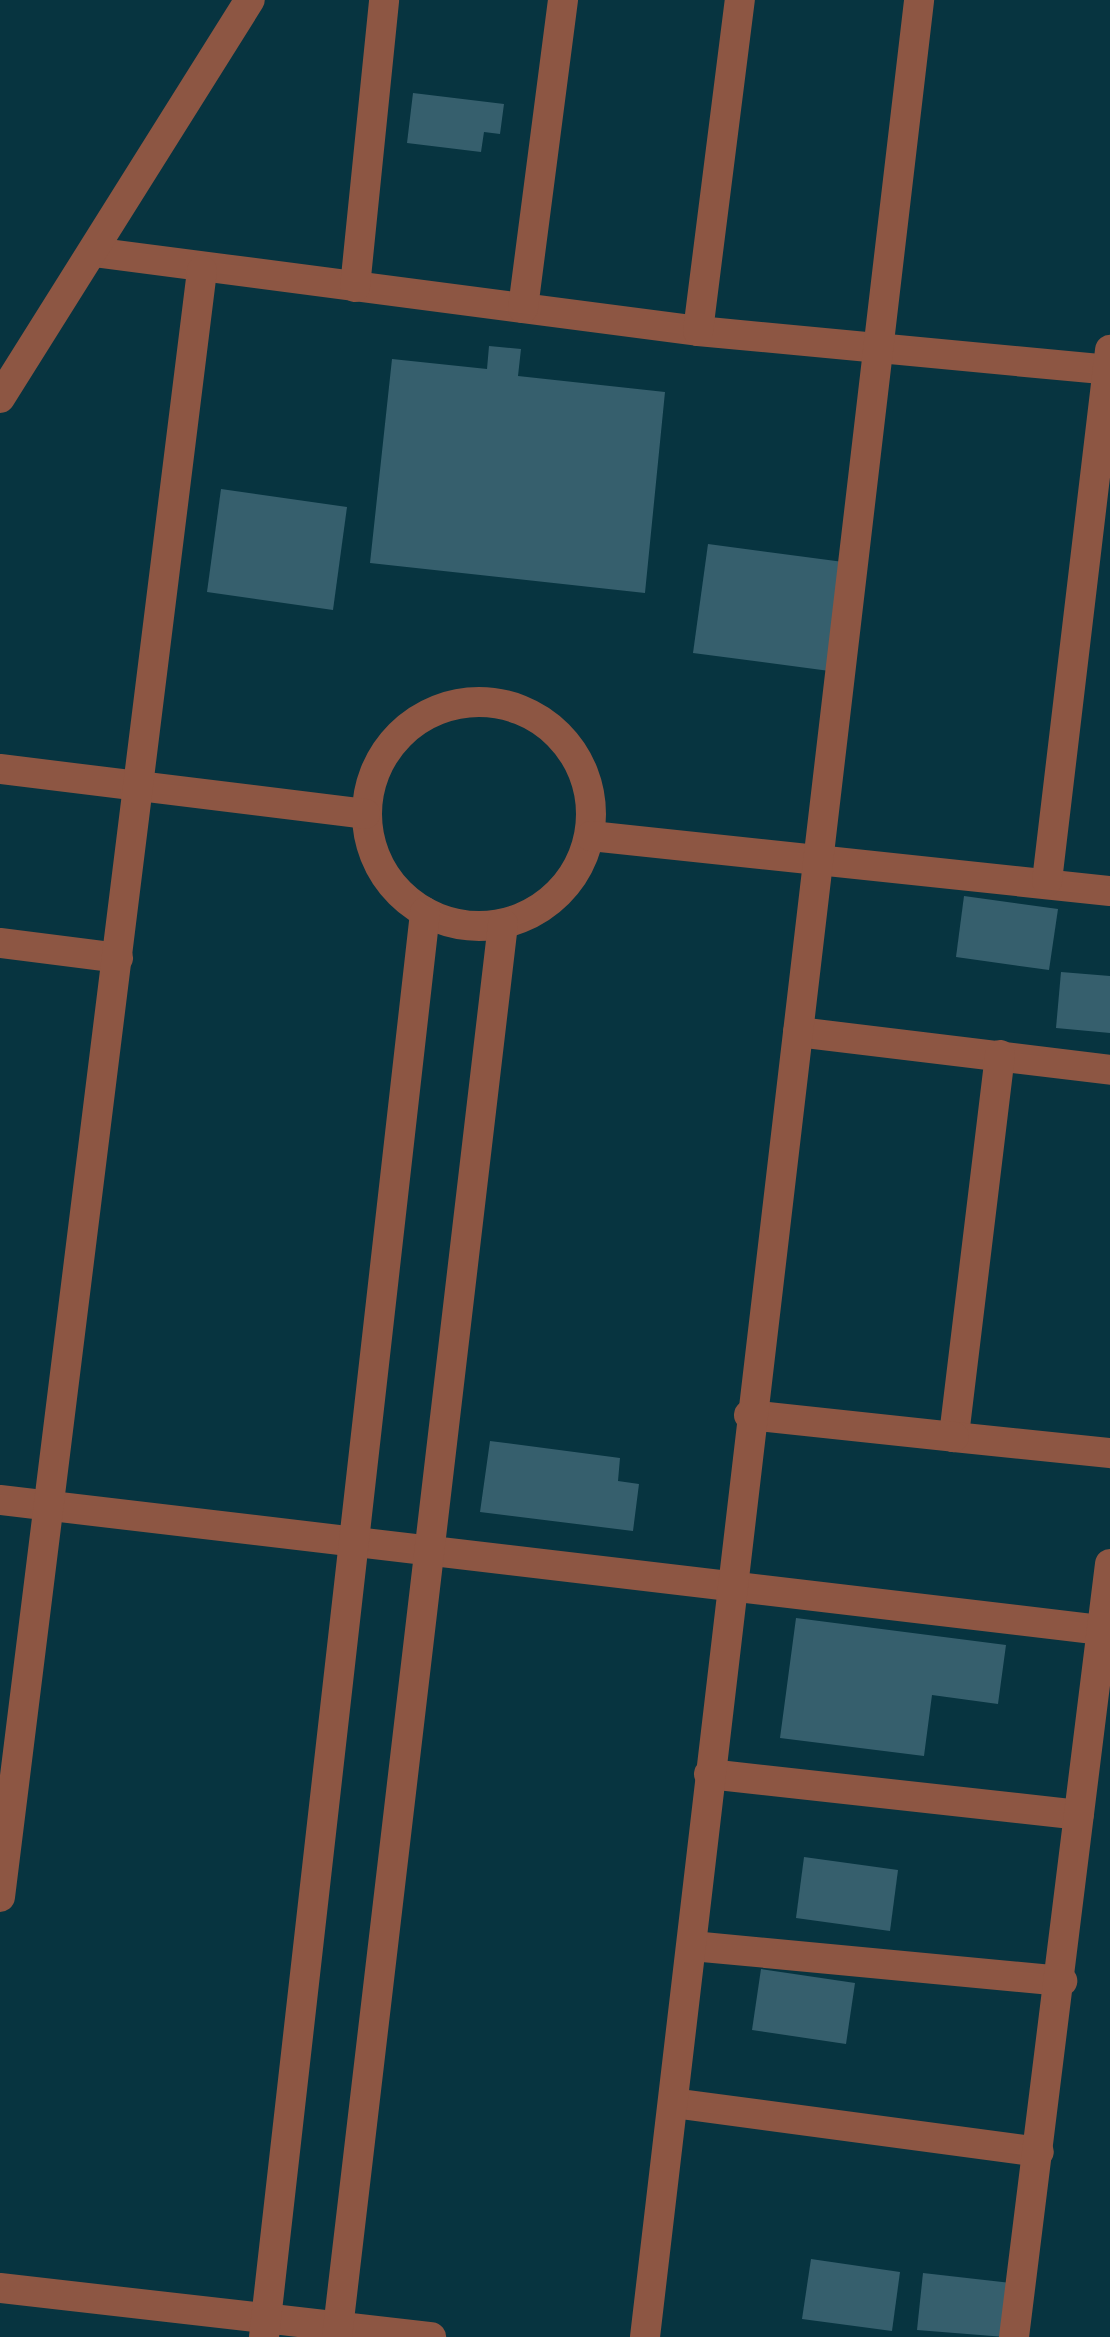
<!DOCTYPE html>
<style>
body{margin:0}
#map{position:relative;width:1110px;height:2337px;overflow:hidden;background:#073440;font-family:Quicksand,sans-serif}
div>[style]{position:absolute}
.building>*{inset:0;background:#365f6d}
.minor>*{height:30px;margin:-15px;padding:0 15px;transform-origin:15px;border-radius:15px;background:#8d5643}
.minor>.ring{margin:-15px;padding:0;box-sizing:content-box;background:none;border:30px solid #8d5643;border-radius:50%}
span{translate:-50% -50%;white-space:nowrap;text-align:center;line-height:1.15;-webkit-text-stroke:12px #073440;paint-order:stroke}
</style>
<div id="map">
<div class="building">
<div style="clip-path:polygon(413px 93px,504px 104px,500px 134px,484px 132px,481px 152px,407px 143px)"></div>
<div style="clip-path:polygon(489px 346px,521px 349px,518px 376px,665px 392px,645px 593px,370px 563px,392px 359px,487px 369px)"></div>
<div style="clip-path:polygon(221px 489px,347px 507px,333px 610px,207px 592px)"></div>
<div style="clip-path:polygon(708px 544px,851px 563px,837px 672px,693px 653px)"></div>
<div style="clip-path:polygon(964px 896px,1058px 909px,1049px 970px,956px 957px)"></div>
<div style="clip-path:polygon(1061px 972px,1110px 976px,1110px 1033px,1056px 1028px)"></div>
<div style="clip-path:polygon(490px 1441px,620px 1458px,618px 1481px,639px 1484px,633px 1531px,480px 1512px)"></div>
<div style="clip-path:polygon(796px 1618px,1006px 1645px,998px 1704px,932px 1695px,924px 1756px,780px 1738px)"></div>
<div style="clip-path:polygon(804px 1857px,898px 1870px,890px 1931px,796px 1918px)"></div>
<div style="clip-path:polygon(761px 1969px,855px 1983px,846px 2044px,752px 2030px)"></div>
<div style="clip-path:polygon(811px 2259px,900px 2272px,892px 2331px,802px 2319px)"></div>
<div style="clip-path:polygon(923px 2273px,1011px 2283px,1005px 2337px,917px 2330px)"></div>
</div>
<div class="minor">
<div style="left:101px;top:253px;width:602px;rotate:7.44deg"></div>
<div style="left:698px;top:331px;width:411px;rotate:5.4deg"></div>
<div style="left:355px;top:287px;width:288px;rotate:-84.2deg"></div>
<div style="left:523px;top:308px;width:311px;rotate:-82.6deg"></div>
<div style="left:698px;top:331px;width:334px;rotate:-82.8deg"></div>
<div style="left:0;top:398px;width:470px;rotate:-57.9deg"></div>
<div class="ring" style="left:367px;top:702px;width:194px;height:194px"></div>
<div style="left:0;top:769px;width:368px;rotate:7deg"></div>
<div style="left:591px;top:836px;width:522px;rotate:6.05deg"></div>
<div style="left:1047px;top:881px;width:535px;rotate:-83.23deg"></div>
<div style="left:0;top:943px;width:119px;rotate:7.2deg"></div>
<div style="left:798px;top:1032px;width:314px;rotate:6.9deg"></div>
<div style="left:1000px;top:1055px;width:385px;rotate:96.9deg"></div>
<div style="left:954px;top:1437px;width:157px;rotate:5.9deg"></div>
<div style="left:749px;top:1415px;width:206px;rotate:6.1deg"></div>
<div style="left:0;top:1500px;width:1118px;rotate:6.73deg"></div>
<div style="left:709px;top:1774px;width:372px;rotate:6.3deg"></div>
<div style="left:0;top:1897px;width:1639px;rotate:-82.92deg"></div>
<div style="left:692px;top:1946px;width:372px;rotate:5.4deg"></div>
<div style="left:673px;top:2103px;width:369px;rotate:7.6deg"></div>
<div style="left:0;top:2288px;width:434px;rotate:6.5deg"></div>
<div style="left:264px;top:2337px;width:1434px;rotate:-83.55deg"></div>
<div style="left:337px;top:2337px;width:1423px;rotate:-83.3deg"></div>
<div style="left:645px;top:2337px;width:2353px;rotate:-83.31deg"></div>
<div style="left:1014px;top:2337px;width:779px;rotate:-82.92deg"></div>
</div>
</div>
